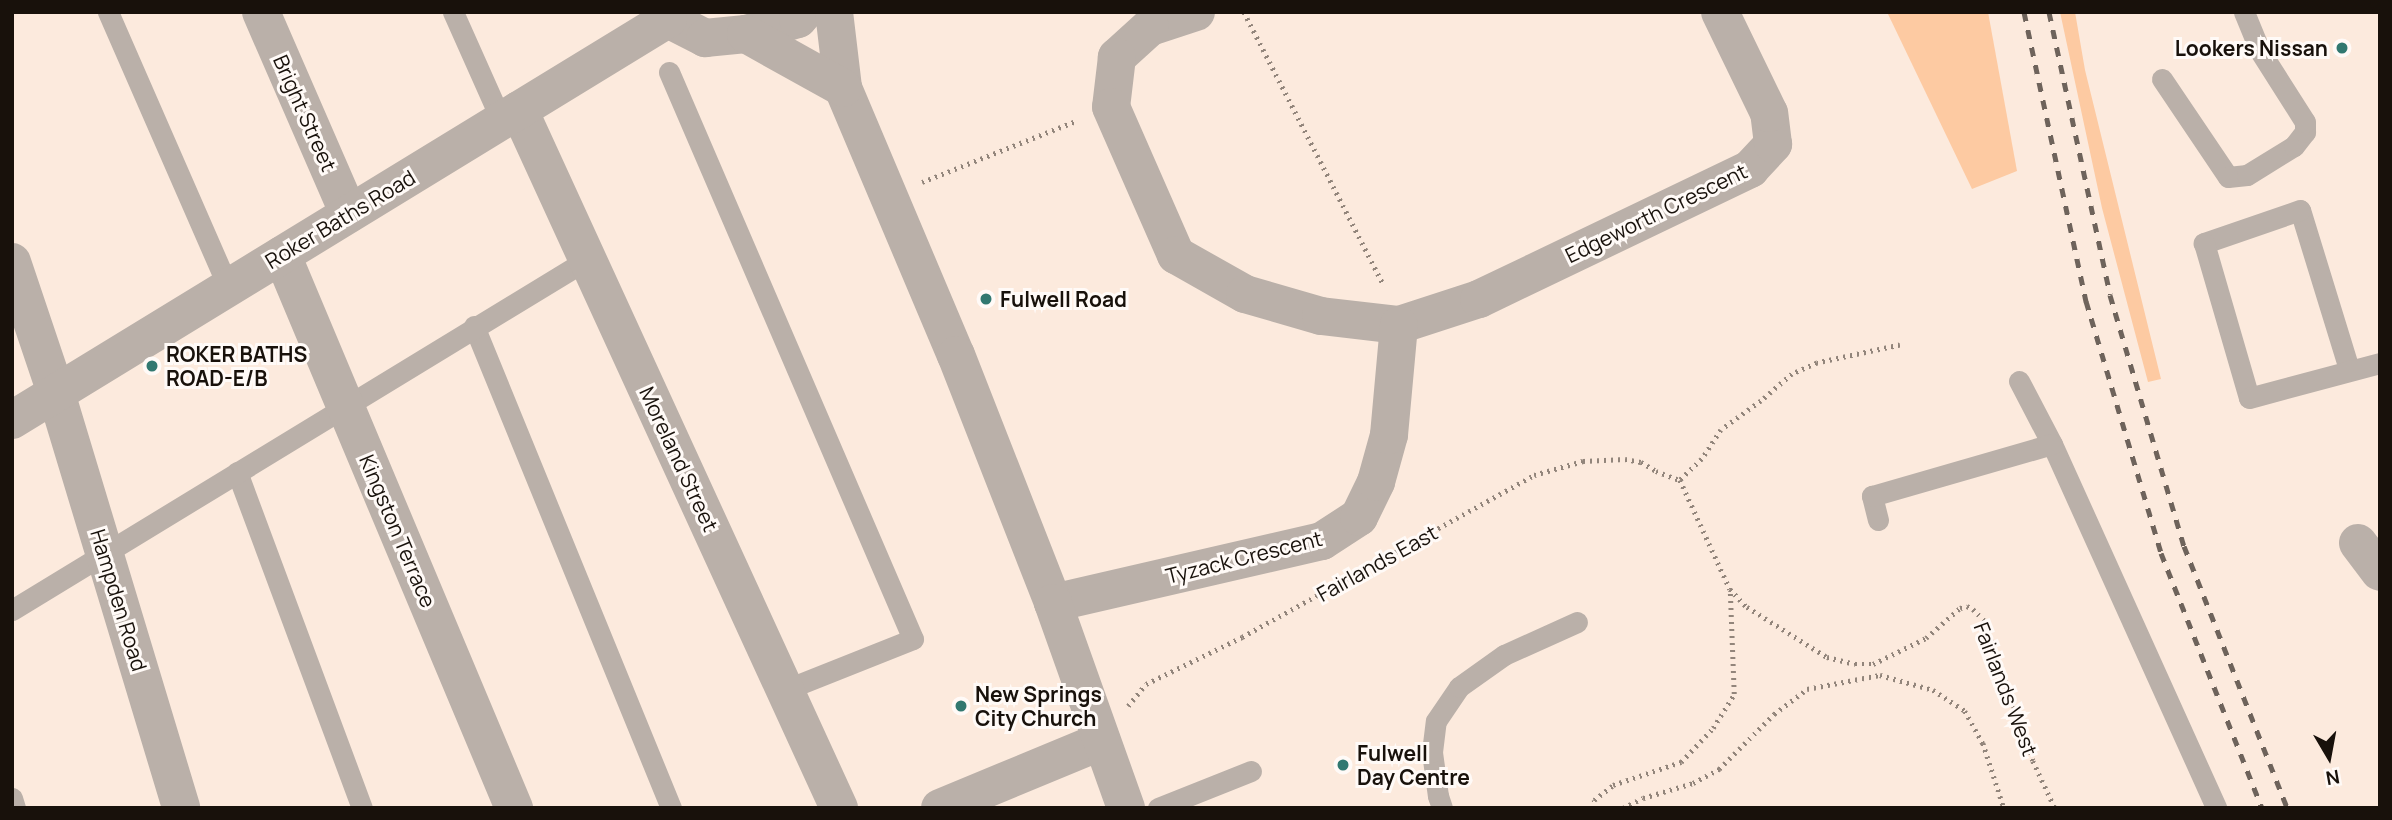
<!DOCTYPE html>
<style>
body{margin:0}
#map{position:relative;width:2392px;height:820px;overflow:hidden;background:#fceadd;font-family:Manrope,sans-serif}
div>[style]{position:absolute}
.green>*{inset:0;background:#fdcaa2}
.path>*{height:4.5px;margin-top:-2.25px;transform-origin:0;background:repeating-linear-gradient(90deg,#92857b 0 2px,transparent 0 7px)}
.service>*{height:21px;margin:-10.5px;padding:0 10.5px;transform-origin:10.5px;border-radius:10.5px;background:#bab0a9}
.minor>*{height:38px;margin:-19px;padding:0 19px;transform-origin:19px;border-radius:19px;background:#bab0a9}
.tertiary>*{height:38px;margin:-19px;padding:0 19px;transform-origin:19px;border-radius:19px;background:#bab0a9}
.rail>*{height:5px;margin-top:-2.5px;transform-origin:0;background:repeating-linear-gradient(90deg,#6e635b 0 9px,transparent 0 18px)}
.dots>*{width:19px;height:19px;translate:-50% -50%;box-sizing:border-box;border:4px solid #fffaf7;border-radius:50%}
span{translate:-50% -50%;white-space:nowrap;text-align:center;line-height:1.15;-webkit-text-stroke:6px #fffaf7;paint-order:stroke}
.poi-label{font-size:21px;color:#18110b;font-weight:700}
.right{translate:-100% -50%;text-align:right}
.left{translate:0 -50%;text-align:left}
.street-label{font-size:21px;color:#18110b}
.frame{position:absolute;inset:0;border:14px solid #18110b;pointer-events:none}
.north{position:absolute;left:2294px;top:722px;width:70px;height:70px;-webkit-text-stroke:5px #fffaf7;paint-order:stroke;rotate:170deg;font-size:19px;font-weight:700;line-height:28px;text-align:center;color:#18110b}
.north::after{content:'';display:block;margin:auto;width:24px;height:32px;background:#18110b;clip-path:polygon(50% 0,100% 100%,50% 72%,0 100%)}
</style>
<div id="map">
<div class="green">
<div style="clip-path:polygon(1887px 12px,1988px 12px,2017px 171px,1972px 189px)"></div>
<div style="clip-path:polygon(2060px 12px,2075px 12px,2085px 70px,2161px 379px,2148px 382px,2102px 208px)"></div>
</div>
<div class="path">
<div style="left:1244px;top:12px;width:307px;rotate:62.9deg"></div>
<div style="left:922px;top:182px;width:166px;rotate:-21.6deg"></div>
<div style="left:1900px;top:345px;width:85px;rotate:167.8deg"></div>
<div style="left:1817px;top:363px;width:27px;rotate:156deg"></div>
<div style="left:1792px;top:374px;width:41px;rotate:138.9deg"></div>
<div style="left:1761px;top:401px;width:49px;rotate:144.1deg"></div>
<div style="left:1721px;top:430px;width:35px;rotate:123deg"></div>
<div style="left:1702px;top:459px;width:30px;rotate:136deg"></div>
<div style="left:1680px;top:480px;width:120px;rotate:65.4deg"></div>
<div style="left:1730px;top:589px;width:25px;rotate:47deg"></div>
<div style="left:1747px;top:607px;width:94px;rotate:32deg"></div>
<div style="left:1827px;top:657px;width:29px;rotate:14deg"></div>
<div style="left:1855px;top:664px;width:18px"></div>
<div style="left:1873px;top:664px;width:59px;rotate:-26.1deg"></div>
<div style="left:1926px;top:638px;width:45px;rotate:-41.4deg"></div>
<div style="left:1960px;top:608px;width:7px;rotate:-16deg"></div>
<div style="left:1967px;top:606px;width:7px;rotate:27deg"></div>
<div style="left:1973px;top:609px;width:16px;rotate:45deg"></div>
<div style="left:1984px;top:620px;width:149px;rotate:70.8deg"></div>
<div style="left:2033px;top:761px;width:52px;rotate:64.9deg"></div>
<div style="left:1128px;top:706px;width:28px;rotate:-51deg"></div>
<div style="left:1146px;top:684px;width:107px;rotate:-26.1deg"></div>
<div style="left:1242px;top:637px;width:334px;rotate:-29deg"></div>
<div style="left:1534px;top:475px;width:51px;rotate:-15.9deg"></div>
<div style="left:1583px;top:461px;width:42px;rotate:-2.7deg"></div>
<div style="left:1625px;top:459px;width:16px;rotate:11deg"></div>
<div style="left:1641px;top:462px;width:17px;rotate:31deg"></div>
<div style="left:1656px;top:471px;width:26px;rotate:21deg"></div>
<div style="left:1595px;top:808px;width:8px;rotate:-97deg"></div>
<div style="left:1594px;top:800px;width:24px;rotate:-38deg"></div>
<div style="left:1613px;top:785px;width:72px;rotate:-18.7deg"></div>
<div style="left:1681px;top:762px;width:47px;rotate:-46.7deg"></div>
<div style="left:1713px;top:728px;width:40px;rotate:-58deg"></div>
<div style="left:1734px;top:694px;width:105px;rotate:-92.2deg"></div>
<div style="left:1623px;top:808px;width:22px;rotate:-27deg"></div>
<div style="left:1643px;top:798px;width:52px;rotate:-16.7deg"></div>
<div style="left:1693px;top:783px;width:30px;rotate:-28deg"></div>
<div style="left:1719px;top:769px;width:78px;rotate:-45deg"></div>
<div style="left:1774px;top:714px;width:41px;rotate:-37.1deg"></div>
<div style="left:1807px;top:689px;width:74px;rotate:-10.9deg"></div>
<div style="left:1880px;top:675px;width:55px;rotate:15.8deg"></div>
<div style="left:1933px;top:690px;width:38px;rotate:33deg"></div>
<div style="left:1965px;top:711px;width:37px;rotate:61deg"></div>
<div style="left:1983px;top:743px;width:68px;rotate:72.1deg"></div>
</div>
<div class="service">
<div style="left:108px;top:12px;width:300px;rotate:66.4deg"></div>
<div style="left:453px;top:12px;width:118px;rotate:66deg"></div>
<div style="left:669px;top:72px;width:617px;rotate:66.72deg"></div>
<div style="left:913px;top:639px;width:138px;rotate:158.3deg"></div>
<div style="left:2162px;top:79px;width:118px;rotate:56deg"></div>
<div style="left:2228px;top:177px;width:19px;rotate:-6deg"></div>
<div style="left:2247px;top:175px;width:55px;rotate:-31.7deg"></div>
<div style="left:2294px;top:146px;width:18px;rotate:-52deg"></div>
<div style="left:2305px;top:132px;width:10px;rotate:-90deg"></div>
<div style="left:2305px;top:122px;width:84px;rotate:-122.4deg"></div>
<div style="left:2260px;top:51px;width:42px;rotate:-112.3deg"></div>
<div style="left:474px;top:326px;width:521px;rotate:67.77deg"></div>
<div style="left:2349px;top:369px;width:166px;rotate:-107.1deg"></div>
<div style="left:2300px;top:210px;width:102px;rotate:161deg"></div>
<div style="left:2204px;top:243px;width:161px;rotate:73.8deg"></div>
<div style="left:2249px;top:398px;width:136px;rotate:-15deg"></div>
<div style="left:2019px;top:381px;width:71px;rotate:62.4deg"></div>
<div style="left:2052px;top:444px;width:399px;rotate:65.7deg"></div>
<div style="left:237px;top:472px;width:358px;rotate:69.6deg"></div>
<div style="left:1878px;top:520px;width:25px;rotate:-104deg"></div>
<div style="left:1872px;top:496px;width:187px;rotate:-16.1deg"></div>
<div style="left:12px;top:610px;width:675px;rotate:-31.36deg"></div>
<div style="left:12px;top:798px;width:10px;rotate:73deg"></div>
<div style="left:1158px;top:808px;width:100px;rotate:-21.7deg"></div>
<div style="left:1442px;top:808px;width:13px;rotate:-108deg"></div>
<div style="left:1438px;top:796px;width:44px;rotate:-97.8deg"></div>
<div style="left:1432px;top:752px;width:31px;rotate:-83deg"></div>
<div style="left:1436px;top:721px;width:41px;rotate:-55.9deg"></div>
<div style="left:1459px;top:687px;width:55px;rotate:-35.4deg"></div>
<div style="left:1504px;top:655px;width:80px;rotate:-24.3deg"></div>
</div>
<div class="minor">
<div style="left:261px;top:12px;width:220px;rotate:66.5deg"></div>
<div style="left:1196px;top:12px;width:48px;rotate:161.9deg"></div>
<div style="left:1150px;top:27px;width:45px;rotate:137.7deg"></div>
<div style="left:1117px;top:57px;width:50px;rotate:96.8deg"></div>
<div style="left:1111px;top:107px;width:162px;rotate:66.3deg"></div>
<div style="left:1176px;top:255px;width:79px;rotate:29.5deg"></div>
<div style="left:1245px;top:294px;width:79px;rotate:16.1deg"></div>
<div style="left:1321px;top:316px;width:79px;rotate:6.6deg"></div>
<div style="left:1399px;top:325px;width:84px;rotate:-18deg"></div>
<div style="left:1479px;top:299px;width:301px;rotate:-25.6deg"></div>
<div style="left:1750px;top:169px;width:34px;rotate:-47deg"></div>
<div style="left:1773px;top:144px;width:31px;rotate:-97deg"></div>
<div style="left:1769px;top:113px;width:112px;rotate:-115.9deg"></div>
<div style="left:519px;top:110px;width:768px;rotate:65.37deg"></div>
<div style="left:282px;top:255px;width:600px;rotate:67.24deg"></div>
<div style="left:12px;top:262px;width:138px;rotate:71.4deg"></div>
<div style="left:56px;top:393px;width:433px;rotate:73.2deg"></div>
<div style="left:2358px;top:543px;width:36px;rotate:53deg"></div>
<div style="left:1053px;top:603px;width:276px;rotate:-13deg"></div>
<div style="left:1322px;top:541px;width:44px;rotate:-33deg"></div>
<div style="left:1359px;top:517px;width:39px;rotate:-64deg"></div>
<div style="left:1376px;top:482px;width:49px;rotate:-74.5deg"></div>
<div style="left:1389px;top:435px;width:110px;rotate:-84.8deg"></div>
<div style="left:940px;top:808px;width:175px;rotate:-22.5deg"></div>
</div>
<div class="tertiary">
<div style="left:662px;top:12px;width:9px;rotate:49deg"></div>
<div style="left:668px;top:19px;width:42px;rotate:27.2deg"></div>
<div style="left:705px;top:38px;width:41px;rotate:-5.6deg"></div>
<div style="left:746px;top:34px;width:54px;rotate:-16.1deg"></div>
<div style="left:798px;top:19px;width:9px;rotate:-49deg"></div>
<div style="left:834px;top:12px;width:77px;rotate:83.2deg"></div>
<div style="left:843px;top:88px;width:290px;rotate:67.1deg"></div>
<div style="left:956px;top:355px;width:266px;rotate:68.6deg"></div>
<div style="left:1053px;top:603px;width:218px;rotate:70.4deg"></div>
<div style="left:746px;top:34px;width:111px;rotate:29.1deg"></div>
<div style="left:12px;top:420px;width:769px;rotate:-31.44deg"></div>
</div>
<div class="rail">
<div style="left:2024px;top:12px;width:296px;rotate:77.9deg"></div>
<div style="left:2086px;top:301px;width:263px;rotate:73.4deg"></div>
<div style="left:2161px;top:553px;width:274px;rotate:68.4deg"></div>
<div style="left:2049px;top:12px;width:289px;rotate:77.8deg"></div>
<div style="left:2110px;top:295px;width:262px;rotate:73.6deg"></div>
<div style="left:2184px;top:546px;width:282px;rotate:68.5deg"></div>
</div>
<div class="dots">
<div style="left:2342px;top:48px;background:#317870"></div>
<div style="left:986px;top:299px;background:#317870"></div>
<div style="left:152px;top:366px;background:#317870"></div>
<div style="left:961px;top:706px;background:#317870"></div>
<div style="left:1343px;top:765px;background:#317870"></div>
</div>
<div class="poi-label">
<span class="right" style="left:2328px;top:48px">Lookers Nissan</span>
<span class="left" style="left:1000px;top:299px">Fulwell Road</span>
<span class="left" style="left:166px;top:366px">ROKER BATHS<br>ROAD-E/B</span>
<span class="left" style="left:975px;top:706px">New Springs<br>City Church</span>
<span class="left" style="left:1357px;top:765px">Fulwell<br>Day Centre</span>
</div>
<div class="street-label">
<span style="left:305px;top:113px;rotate:66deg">Bright Street</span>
<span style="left:1656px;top:213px;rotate:-26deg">Edgeworth Crescent</span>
<span style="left:340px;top:219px;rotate:-31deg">Roker Baths Road</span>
<span style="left:679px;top:459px;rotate:65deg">Moreland Street</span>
<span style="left:398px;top:531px;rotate:67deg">Kingston Terrace</span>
<span style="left:1244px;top:557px;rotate:-14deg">Tyzack Crescent</span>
<span style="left:1377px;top:563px;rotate:-29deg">Fairlands East</span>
<span style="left:119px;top:600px;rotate:73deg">Hampden Road</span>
<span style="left:2006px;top:689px;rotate:69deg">Fairlands West</span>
</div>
<div class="frame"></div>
<div class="north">N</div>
</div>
